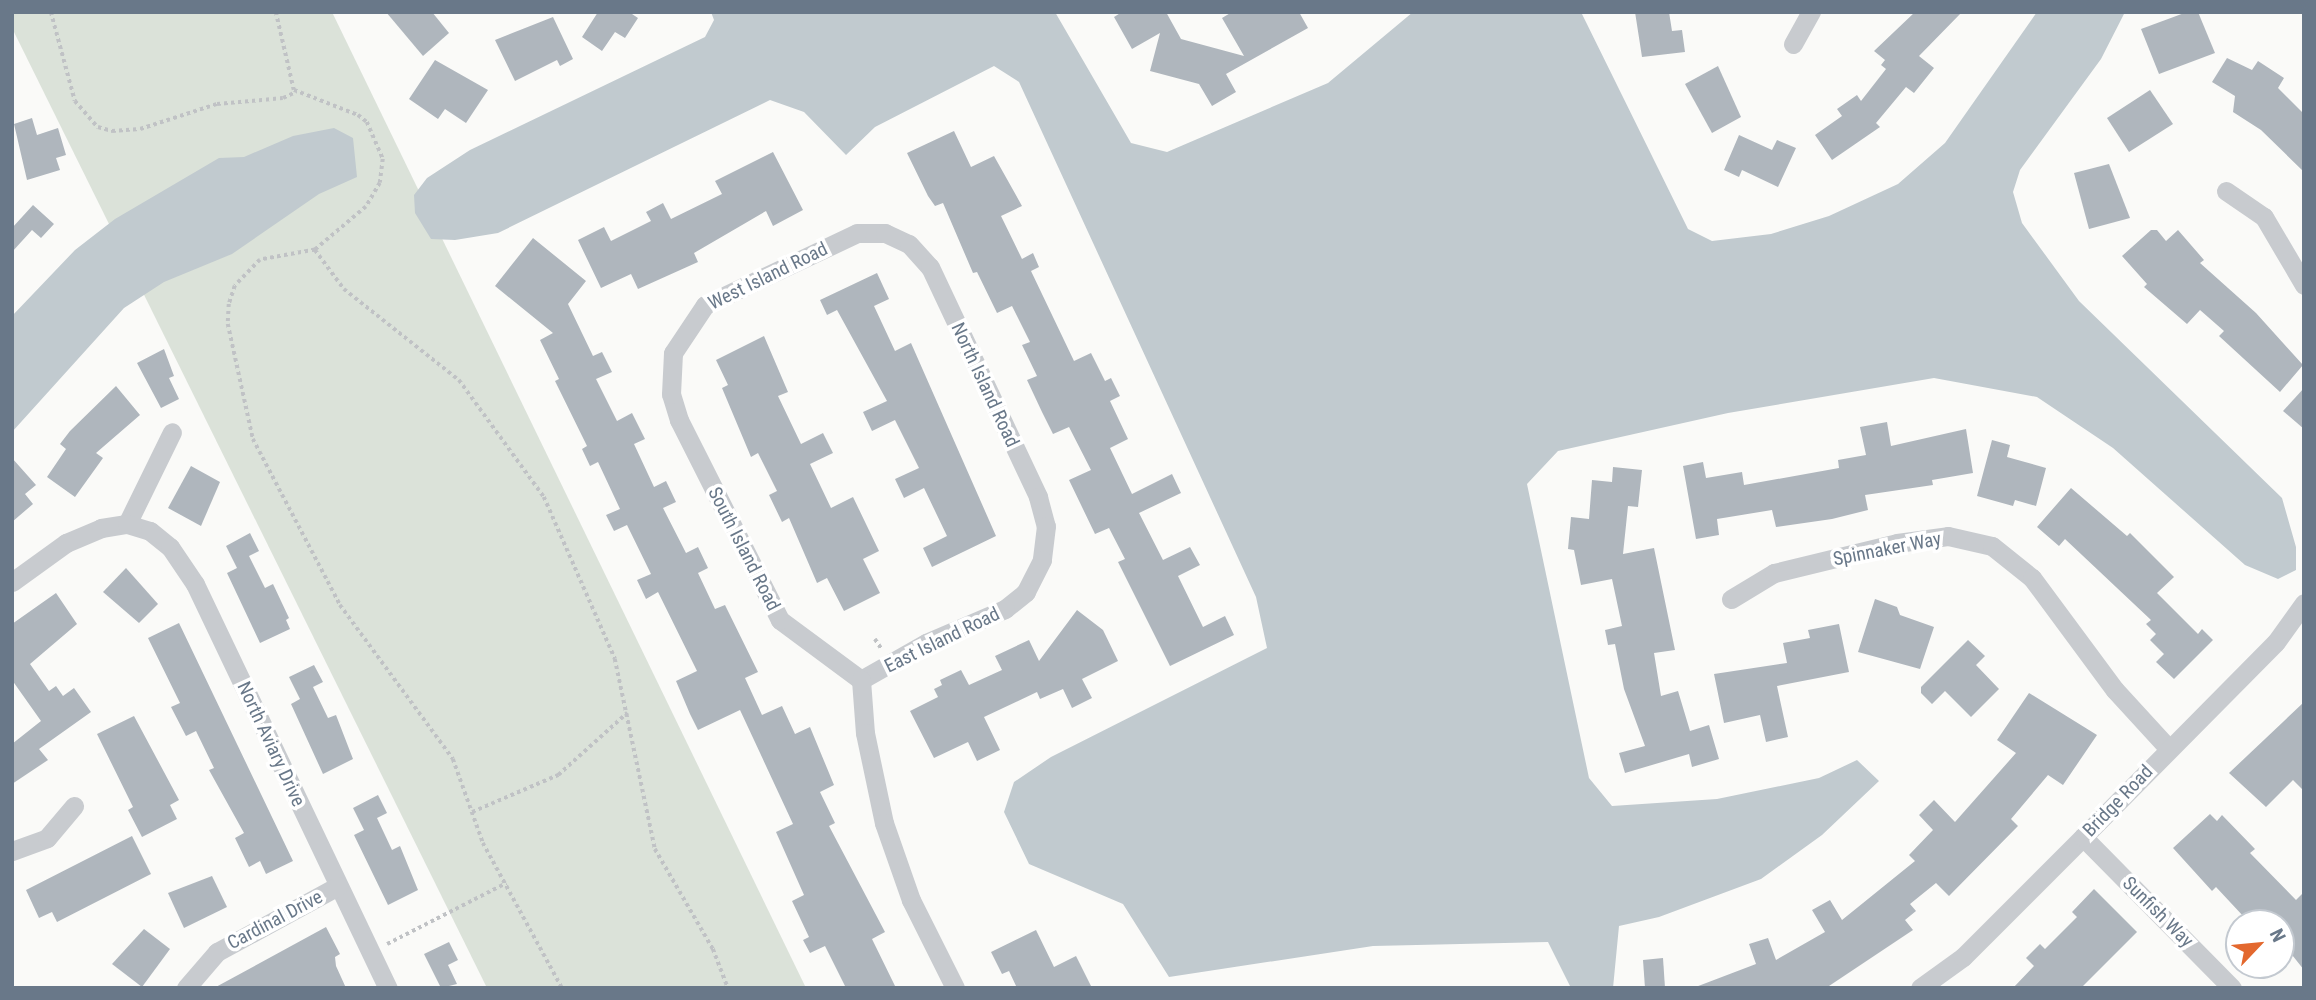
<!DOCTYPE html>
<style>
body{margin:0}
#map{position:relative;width:2316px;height:1000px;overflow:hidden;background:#fafaf8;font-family:"Roboto Condensed",sans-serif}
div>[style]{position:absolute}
.green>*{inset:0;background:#dbe2d9}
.water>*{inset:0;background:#c1cacf}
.building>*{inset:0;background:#afb6bd}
.path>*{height:3.5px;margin-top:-1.75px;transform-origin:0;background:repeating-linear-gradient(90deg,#c0c2c5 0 3.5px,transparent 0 7px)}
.street>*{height:19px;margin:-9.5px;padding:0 9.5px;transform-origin:9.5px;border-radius:9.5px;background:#c8cbcf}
span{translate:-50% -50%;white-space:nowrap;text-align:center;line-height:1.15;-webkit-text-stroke:7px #fff;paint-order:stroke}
.street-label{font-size:19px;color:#697889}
.frame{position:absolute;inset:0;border:14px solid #697889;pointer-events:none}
.north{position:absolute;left:2225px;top:909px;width:70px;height:70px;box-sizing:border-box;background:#fff;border:2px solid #c3c9d0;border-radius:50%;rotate:64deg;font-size:19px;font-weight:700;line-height:28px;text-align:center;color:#697889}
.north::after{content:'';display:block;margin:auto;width:24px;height:32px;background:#e3682e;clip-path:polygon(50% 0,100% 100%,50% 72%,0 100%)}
</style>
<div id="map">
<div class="green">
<div style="clip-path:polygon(12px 12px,332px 12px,806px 988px,487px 988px,12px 28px)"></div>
</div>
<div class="water">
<div style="clip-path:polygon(711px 12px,1055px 12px,1131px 143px,1167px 152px,1328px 83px,1413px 12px,1581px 12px,1688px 229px,1712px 241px,1771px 234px,1829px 216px,1898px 184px,1945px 143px,2037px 12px,2125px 12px,2101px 59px,2020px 170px,2013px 192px,2022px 223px,2079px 301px,2282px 498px,2296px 547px,2296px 570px,2278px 579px,2245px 565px,2113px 448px,2037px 397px,1934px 378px,1728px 413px,1558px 451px,1527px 484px,1589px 778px,1612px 806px,1717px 799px,1819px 778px,1857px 760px,1879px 781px,1822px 835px,1761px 879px,1659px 917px,1619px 926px,1613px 988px,1571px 988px,1548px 942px,1373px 946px,1169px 977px,1123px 904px,1029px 864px,1004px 812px,1014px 782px,1051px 757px,1267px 648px,1256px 597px,1019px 82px,994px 66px,875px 127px,846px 155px,804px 112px,770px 100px,498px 233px,455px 240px,431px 239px,415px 213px,414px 195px,427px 178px,470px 150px,705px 37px,714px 20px)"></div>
<div style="clip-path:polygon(334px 128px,353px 138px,357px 177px,319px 194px,232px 254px,164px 282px,124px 308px,12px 432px,12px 316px,75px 250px,115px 219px,219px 158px,244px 157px,293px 136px)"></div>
</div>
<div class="building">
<div style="clip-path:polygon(386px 12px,432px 12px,449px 33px,423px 56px)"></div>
<div style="clip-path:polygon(598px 12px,629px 12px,638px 18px,625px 38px,615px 32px,602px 51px,582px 37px)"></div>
<div style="clip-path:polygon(1122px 12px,1166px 12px,1181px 39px,1244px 56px,1222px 18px,1232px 12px,1299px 12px,1308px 28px,1226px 74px,1236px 92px,1212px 106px,1199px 84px,1150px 71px,1160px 33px,1132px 49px,1114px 17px)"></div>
<div style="clip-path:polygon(1635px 12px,1669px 12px,1672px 31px,1682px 30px,1685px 52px,1642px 57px)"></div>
<div style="clip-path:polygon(1915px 12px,1962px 12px,1919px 56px,1934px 68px,1914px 93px,1906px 87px,1876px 123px,1880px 127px,1832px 160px,1815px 135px,1842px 116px,1837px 109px,1857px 95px,1861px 101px,1886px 69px,1881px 65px,1885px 60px,1874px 51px)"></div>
<div style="clip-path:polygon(2187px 12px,2198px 12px,2215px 53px,2159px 74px,2141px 29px)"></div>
<div style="clip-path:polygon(553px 17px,573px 59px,560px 66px,557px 60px,515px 81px,495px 40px)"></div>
<div style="clip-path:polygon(2227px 58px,2252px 70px,2258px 61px,2284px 78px,2278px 88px,2304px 114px,2304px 172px,2261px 130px,2233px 112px,2235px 96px,2212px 82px)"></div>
<div style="clip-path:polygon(435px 60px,488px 90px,466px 123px,445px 109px,438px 119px,409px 99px)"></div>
<div style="clip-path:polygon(1718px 66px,1741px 117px,1712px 133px,1685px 84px)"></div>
<div style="clip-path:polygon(2150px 90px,2173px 124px,2129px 152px,2107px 118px)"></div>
<div style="clip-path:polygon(32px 118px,37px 135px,58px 128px,66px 155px,56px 158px,60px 170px,27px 180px,14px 124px)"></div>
<div style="clip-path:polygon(954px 131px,971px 167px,994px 156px,1022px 206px,1001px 216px,1022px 259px,1033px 253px,1039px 267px,1031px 271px,1074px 361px,1091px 353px,1105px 381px,1111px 378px,1120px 396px,1110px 401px,1128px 439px,1110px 448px,1132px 494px,1172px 474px,1181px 493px,1139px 513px,1163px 560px,1190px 547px,1200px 565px,1178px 576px,1203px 627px,1225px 616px,1234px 635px,1170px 666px,1118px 562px,1125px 559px,1109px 528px,1095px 534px,1069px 480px,1091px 470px,1069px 427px,1053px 434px,1042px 412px,1027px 380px,1037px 376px,1022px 345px,1030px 342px,1012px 306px,997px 313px,977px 272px,973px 273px,943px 203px,935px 206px,928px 196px,907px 153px)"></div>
<div style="clip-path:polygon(1739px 135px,1772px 150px,1777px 140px,1796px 148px,1778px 187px,1742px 170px,1739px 177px,1724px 170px)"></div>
<div style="clip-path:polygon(773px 152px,803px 210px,773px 226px,766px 211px,694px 253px,698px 262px,638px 289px,631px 274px,601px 288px,578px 240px,604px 227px,611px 241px,651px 221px,646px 212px,663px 203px,671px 219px,722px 194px,715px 181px)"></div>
<div style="clip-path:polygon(2109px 164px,2130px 218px,2089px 229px,2074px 173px)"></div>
<div style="clip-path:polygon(33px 205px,54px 224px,41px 238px,32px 230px,12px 252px,12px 228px)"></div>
<div style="clip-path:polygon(2151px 230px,2157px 230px,2166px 241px,2178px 230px,2204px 260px,2200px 263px,2256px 313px,2303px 365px,2280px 392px,2219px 336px,2224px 331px,2200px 310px,2187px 324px,2144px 287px,2147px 284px,2122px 256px)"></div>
<div style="clip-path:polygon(533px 238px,586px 281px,568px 304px,593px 356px,602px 352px,612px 372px,596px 379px,617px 421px,632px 413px,645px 439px,634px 444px,654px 487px,666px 481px,676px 502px,663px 508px,686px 553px,698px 547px,708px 568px,698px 573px,715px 609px,725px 605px,758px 672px,745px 678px,762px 715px,782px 706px,795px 734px,810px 727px,834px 785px,820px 792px,835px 823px,829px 826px,885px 932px,872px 939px,896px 988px,846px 988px,825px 946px,810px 953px,803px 940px,809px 937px,792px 901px,804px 895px,776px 832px,793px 824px,740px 710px,698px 730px,690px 714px,676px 681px,697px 671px,658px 592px,646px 599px,637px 580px,651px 574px,627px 525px,614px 531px,606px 515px,620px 509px,598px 462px,590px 466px,582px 449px,587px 446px,555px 381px,559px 379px,540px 340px,553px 333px,495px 286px)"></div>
<div style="clip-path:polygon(877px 273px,889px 299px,874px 306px,895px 351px,911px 343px,996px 536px,932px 567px,923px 548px,947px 536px,924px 488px,904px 498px,895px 479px,919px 468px,895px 420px,872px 431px,863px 412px,887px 401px,837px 310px,827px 315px,820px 300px)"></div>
<div style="clip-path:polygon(764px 336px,788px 392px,778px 396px,801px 444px,823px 433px,833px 453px,810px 464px,831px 508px,853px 497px,879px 551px,863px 559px,880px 593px,844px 611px,827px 578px,817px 583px,789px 518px,782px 522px,769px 495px,777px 491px,758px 453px,751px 457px,722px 388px,728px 385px,716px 360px)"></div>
<div style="clip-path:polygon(164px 349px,174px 376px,169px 378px,179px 399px,161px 408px,137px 363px)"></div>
<div style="clip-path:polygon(116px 386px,140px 415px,96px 453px,103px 458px,75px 497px,47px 477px,66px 449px,60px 444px,70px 431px)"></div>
<div style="clip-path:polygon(2304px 388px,2304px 429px,2283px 411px)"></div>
<div style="clip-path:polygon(1887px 422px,1891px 446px,1966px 429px,1973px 473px,1932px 480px,1933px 485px,1865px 495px,1868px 510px,1832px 519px,1776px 527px,1772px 510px,1717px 519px,1719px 535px,1696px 539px,1683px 466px,1703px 462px,1706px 478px,1742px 472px,1744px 485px,1839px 468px,1838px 460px,1866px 455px,1860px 427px)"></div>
<div style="clip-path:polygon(1992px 440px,2010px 445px,2007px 457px,2046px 468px,2036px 506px,2015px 500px,2013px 506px,1977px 496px)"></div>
<div style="clip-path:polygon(12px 458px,36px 485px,25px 494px,33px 504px,12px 522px)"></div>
<div style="clip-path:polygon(191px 466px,220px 482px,201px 526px,168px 508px)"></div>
<div style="clip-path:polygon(1613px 467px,1642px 470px,1638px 507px,1628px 506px,1623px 554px,1654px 548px,1675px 650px,1654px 653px,1661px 696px,1678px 691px,1690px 731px,1709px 725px,1719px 759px,1692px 767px,1689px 754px,1625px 773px,1619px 753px,1645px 746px,1624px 689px,1615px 644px,1608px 645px,1605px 630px,1622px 626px,1612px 579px,1581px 585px,1574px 550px,1568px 549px,1571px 517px,1589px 519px,1592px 480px,1612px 482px)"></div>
<div style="clip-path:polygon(2071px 488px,2127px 536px,2130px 533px,2174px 577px,2157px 593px,2198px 634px,2202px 629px,2213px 640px,2174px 679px,2156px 662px,2164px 654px,2150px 640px,2156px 634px,2146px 624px,2151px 620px,2065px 539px,2059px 546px,2037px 527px)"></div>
<div style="clip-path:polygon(250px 533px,259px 551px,249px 556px,265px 588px,273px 584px,289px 618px,286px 620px,290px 629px,260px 643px,227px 573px,237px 568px,226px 546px)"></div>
<div style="clip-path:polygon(126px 568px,158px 604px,139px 623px,103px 592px)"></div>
<div style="clip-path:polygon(56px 593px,77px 624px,30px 664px,49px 691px,56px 686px,63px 696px,74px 688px,91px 712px,39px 749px,48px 760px,12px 784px,12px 744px,41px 721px,12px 680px,12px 624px)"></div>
<div style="clip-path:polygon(1875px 599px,1897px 607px,1900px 615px,1934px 627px,1920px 669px,1858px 652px)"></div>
<div style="clip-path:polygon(1077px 610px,1103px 630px,1118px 661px,1082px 679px,1092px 698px,1072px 708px,1063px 689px,1040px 699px,1037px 692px,984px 717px,1000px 750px,977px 761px,968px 742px,934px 758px,910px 711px,938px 697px,934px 689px,942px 685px,940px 680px,961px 670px,969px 685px,1002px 670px,995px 656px,1029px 640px,1039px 661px)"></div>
<div style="clip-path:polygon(179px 623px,293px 861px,266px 874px,260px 861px,249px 867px,235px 838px,244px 833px,209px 770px,214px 768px,196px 731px,186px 736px,171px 707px,180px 703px,148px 638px)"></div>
<div style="clip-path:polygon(1839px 624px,1849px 672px,1777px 686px,1788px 737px,1766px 742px,1760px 715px,1724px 723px,1714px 674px,1787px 663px,1783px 643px,1810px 638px,1808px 630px)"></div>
<div style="clip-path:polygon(1968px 640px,1985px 656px,1976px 665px,1999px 689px,1971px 717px,1945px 691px,1932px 704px,1921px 693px,1921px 687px)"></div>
<div style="clip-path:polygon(314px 665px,323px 682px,313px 687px,328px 718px,336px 715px,353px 759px,323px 774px,291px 704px,300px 699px,289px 677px)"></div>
<div style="clip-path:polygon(2029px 693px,2097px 735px,2063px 785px,2048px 775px,2011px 819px,2018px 826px,1949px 896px,1936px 883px,1910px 904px,1916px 911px,1905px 920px,1913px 930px,1826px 988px,1693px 988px,1756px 964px,1749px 944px,1768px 938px,1776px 960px,1825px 932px,1812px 910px,1830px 900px,1842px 920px,1915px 861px,1909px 855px,1933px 830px,1919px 815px,1934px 800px,1955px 822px,2016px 753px,1997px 740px)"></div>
<div style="clip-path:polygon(2304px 702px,2304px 791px,2293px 780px,2266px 807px,2229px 773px)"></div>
<div style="clip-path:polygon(134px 716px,179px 800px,170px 805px,177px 819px,142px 837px,128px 810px,133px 807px,97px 734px)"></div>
<div style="clip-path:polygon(378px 795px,387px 813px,377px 818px,392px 850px,400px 846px,418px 890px,388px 905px,354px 835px,364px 830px,353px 808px)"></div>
<div style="clip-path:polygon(2210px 814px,2217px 821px,2222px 815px,2255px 849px,2250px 853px,2296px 900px,2304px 892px,2304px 970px,2285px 946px,2291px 941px,2281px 931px,2281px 923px,2273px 923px,2264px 913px,2256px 921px,2248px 913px,2244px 917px,2216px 887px,2212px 891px,2173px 848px)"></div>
<div style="clip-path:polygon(132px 836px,151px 874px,57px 922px,52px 912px,39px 918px,26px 890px)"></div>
<div style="clip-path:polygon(212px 876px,227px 907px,184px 928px,168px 893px)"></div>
<div style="clip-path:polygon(2094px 889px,2137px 932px,2081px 988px,2013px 988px,2034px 966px,2026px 958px,2040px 944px,2045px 949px,2077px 917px,2072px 912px)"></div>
<div style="clip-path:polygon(326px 927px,340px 954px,335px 957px,336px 966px,346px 988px,214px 988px)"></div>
<div style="clip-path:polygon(144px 929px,170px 949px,142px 987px,112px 964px)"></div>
<div style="clip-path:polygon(1036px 930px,1054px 967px,1076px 956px,1092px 988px,1017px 988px,1009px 971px,1002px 974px,991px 952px)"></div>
<div style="clip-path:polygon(449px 942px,458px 960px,448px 965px,457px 984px,441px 988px,424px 954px)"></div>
<div style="clip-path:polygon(1663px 958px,1665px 988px,1645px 988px,1643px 960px)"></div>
</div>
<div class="path">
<div style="left:51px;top:12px;width:92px;rotate:74.9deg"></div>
<div style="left:75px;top:101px;width:35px;rotate:49deg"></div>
<div style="left:98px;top:127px;width:15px;rotate:16deg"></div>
<div style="left:112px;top:131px;width:28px;rotate:-4deg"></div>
<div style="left:140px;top:129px;width:81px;rotate:-18deg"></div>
<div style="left:217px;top:104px;width:66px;rotate:-5.2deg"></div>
<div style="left:283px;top:98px;width:14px;rotate:-25deg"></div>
<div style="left:276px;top:12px;width:80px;rotate:77deg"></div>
<div style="left:294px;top:90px;width:69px;rotate:21.3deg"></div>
<div style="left:358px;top:115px;width:11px;rotate:38deg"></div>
<div style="left:367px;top:122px;width:40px;rotate:66.6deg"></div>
<div style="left:383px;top:159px;width:24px;rotate:97deg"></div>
<div style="left:380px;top:183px;width:28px;rotate:120deg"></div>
<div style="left:366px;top:207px;width:67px;rotate:139.9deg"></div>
<div style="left:315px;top:250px;width:49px;rotate:53.4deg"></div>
<div style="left:344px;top:289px;width:147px;rotate:38.4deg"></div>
<div style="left:459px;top:380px;width:145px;rotate:54deg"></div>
<div style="left:544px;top:497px;width:177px;rotate:66.3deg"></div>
<div style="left:615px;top:659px;width:194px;rotate:78.1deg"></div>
<div style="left:655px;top:849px;width:116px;rotate:59.9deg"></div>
<div style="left:713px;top:949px;width:42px;rotate:69deg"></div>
<div style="left:315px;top:250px;width:56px;rotate:169.7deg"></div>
<div style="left:260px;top:260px;width:36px;rotate:134deg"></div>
<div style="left:235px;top:286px;width:19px;rotate:108deg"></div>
<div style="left:229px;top:304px;width:20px;rotate:93deg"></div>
<div style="left:228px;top:324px;width:118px;rotate:77.7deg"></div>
<div style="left:253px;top:439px;width:187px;rotate:62.3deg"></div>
<div style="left:340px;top:605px;width:191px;rotate:53.7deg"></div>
<div style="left:453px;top:759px;width:89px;rotate:70.3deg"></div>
<div style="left:483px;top:843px;width:165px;rotate:61.4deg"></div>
<div style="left:875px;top:639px;width:11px;rotate:56deg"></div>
<div style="left:472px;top:812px;width:94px;rotate:-23.3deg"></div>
<div style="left:558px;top:775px;width:93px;rotate:-41.9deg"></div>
<div style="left:387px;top:944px;width:134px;rotate:-27.1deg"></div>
</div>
<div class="street">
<div style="left:1793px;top:44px;width:37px;rotate:-61deg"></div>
<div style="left:2226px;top:191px;width:46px;rotate:34.4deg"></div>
<div style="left:2264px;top:217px;width:79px;rotate:59.5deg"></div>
<div style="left:857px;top:233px;width:28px"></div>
<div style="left:885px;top:233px;width:26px;rotate:25deg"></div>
<div style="left:909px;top:244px;width:31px;rotate:48deg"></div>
<div style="left:930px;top:267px;width:254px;rotate:64.8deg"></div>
<div style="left:1038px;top:497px;width:30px;rotate:75deg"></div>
<div style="left:1046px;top:526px;width:34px;rotate:97deg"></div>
<div style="left:1042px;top:560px;width:36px;rotate:117deg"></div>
<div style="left:1026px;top:592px;width:27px;rotate:141deg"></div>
<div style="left:1005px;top:609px;width:86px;rotate:156.7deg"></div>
<div style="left:926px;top:643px;width:75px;rotate:150.4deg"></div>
<div style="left:861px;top:680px;width:101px;rotate:-143.5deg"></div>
<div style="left:780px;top:620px;width:224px;rotate:-116.8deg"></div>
<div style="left:679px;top:420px;width:27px;rotate:-107deg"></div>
<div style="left:671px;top:394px;width:41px;rotate:-87.2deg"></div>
<div style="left:673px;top:353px;width:58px;rotate:-56.3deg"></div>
<div style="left:705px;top:305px;width:168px;rotate:-25.3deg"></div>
<div style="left:127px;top:524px;width:102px;rotate:-63.9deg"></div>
<div style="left:12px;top:582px;width:67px;rotate:-35.8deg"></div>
<div style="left:66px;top:543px;width:38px;rotate:-23deg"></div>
<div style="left:101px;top:528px;width:26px;rotate:-9deg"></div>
<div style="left:127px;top:524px;width:24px;rotate:17deg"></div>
<div style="left:150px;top:531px;width:26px;rotate:39deg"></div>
<div style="left:170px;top:547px;width:45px;rotate:56deg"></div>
<div style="left:195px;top:584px;width:448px;rotate:64.5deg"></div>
<div style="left:1731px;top:599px;width:50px;rotate:-31.2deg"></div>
<div style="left:1774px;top:573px;width:127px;rotate:-13.7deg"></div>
<div style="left:1897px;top:543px;width:51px;rotate:-7.8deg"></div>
<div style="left:1948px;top:536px;width:45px;rotate:12.8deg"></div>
<div style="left:1992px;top:546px;width:51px;rotate:38.7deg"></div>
<div style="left:2032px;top:578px;width:139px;rotate:53.5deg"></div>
<div style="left:2115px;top:690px;width:80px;rotate:47.5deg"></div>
<div style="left:861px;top:680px;width:53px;rotate:85.7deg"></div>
<div style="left:865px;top:733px;width:92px;rotate:78.1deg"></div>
<div style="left:884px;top:823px;width:82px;rotate:70.7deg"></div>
<div style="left:911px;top:900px;width:98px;rotate:63.4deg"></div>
<div style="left:2083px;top:837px;width:212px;rotate:45.4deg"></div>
<div style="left:12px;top:851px;width:37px;rotate:-20deg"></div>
<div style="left:47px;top:838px;width:42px;rotate:-49.8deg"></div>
<div style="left:186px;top:988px;width:48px;rotate:-49.3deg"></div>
<div style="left:217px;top:952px;width:138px;rotate:-28.6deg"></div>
<div style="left:1920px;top:988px;width:53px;rotate:-35.8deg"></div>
<div style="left:1963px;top:957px;width:170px;rotate:-45deg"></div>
<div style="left:2083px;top:837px;width:274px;rotate:-45.3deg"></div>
<div style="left:2276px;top:642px;width:48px;rotate:-54.3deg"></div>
</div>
<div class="street-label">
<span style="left:768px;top:276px;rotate:-26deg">West Island Road</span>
<span style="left:985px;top:385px;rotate:65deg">North Island Road</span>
<span style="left:744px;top:549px;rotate:63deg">South Island Road</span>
<span style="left:1887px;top:549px;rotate:-11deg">Spinnaker Way</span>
<span style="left:942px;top:640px;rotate:-26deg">East Island Road</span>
<span style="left:271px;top:744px;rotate:65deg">North Aviary Drive</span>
<span style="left:2118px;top:801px;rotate:-46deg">Bridge Road</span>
<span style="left:2158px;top:912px;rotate:45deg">Sunfish Way</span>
<span style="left:275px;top:920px;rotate:-28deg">Cardinal Drive</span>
</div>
<div class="frame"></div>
<div class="north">N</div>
</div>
